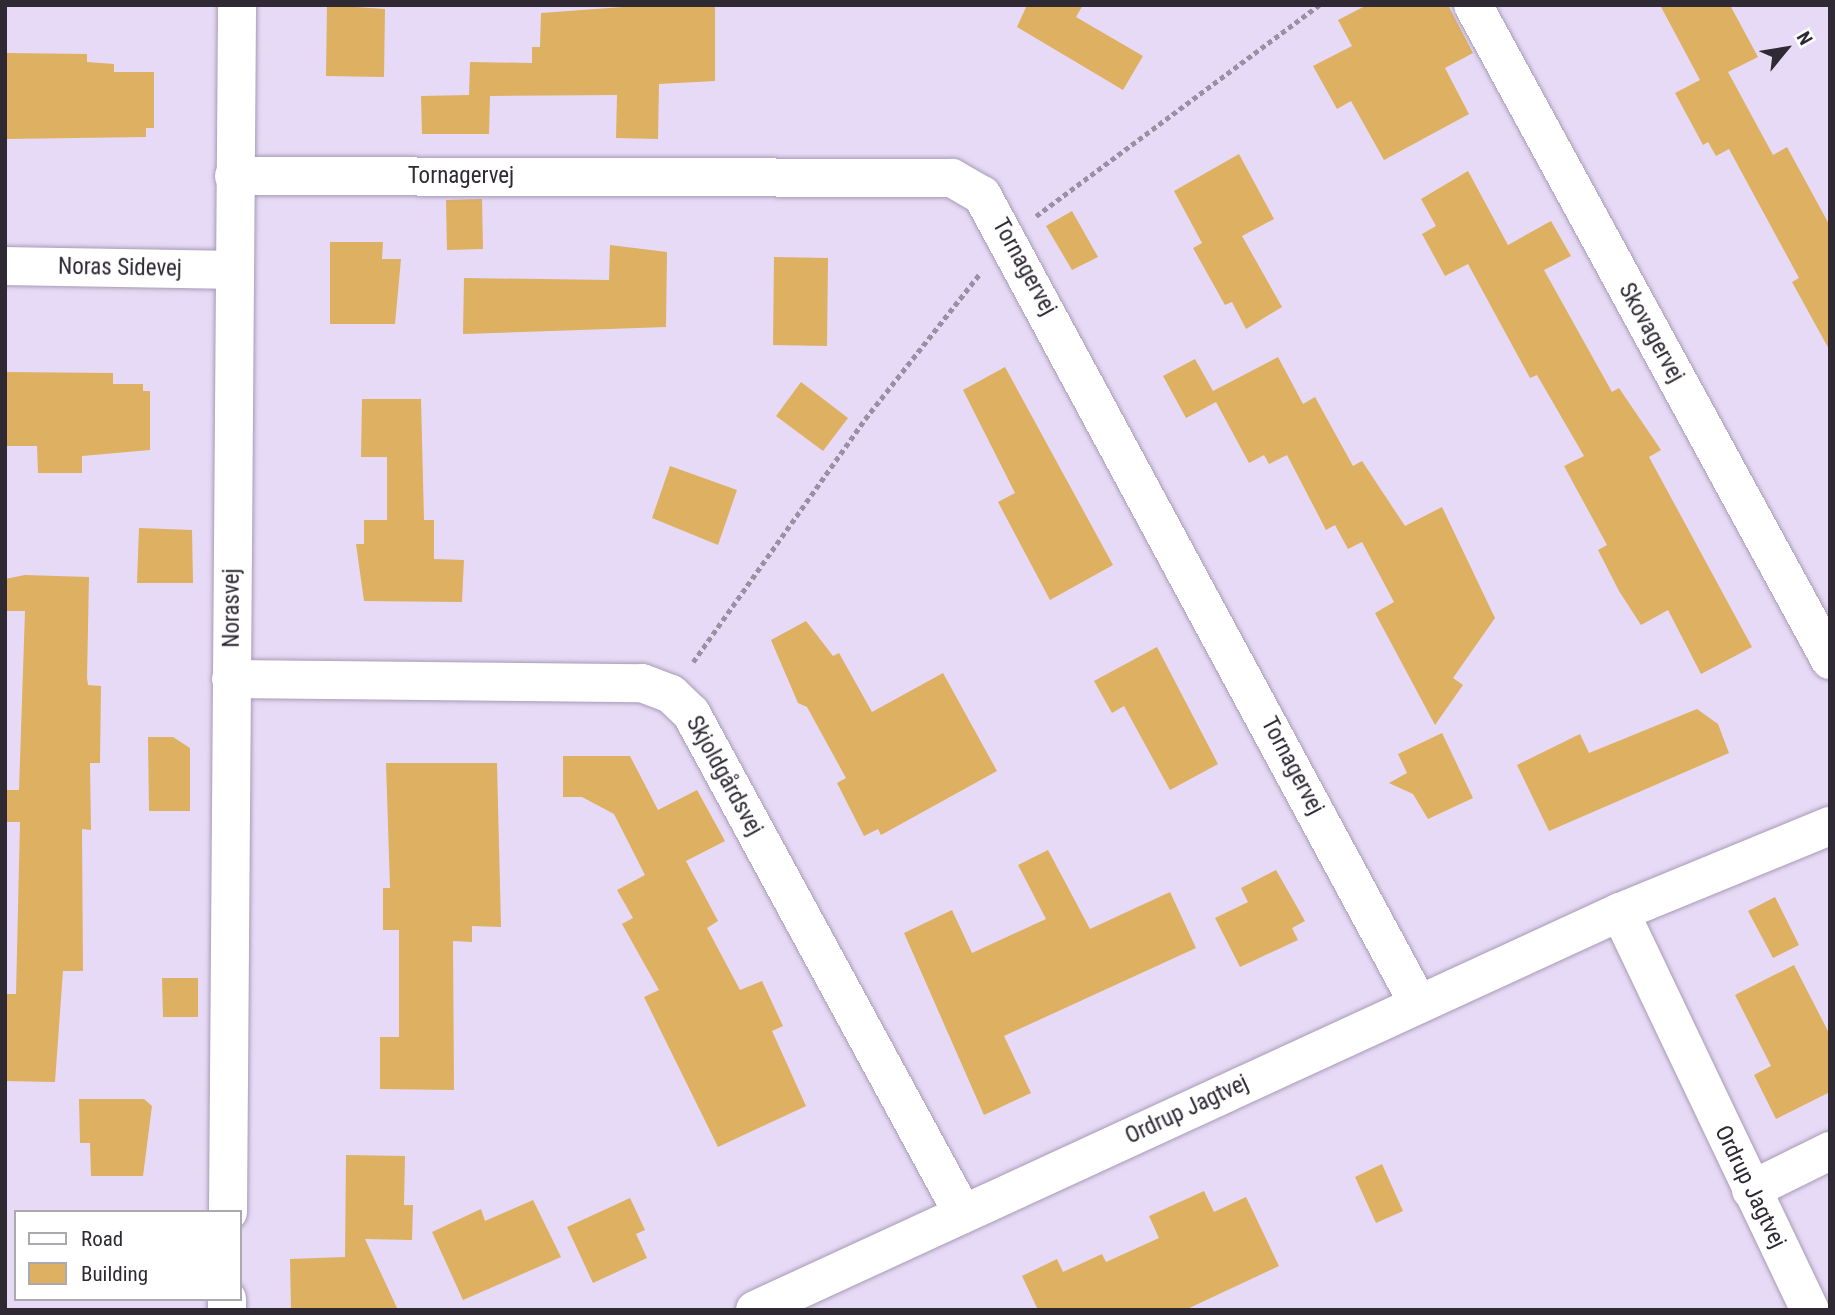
<!DOCTYPE html>
<meta charset="utf-8">
<style>
body{margin:0}
#map{position:relative;width:1835px;height:1315px;overflow:hidden;background:#e7daf6;font-family:"Roboto Condensed",sans-serif}
div>[style]{position:absolute}
.building>*{inset:0;background:#ddb062}
.path>*{height:4.5px;margin-top:-2.25px;transform-origin:0;background:repeating-linear-gradient(90deg,#9a90a4 0 5px,transparent 0 8.5px)}
.roads{filter:drop-shadow(0 0 2px #a79bb5) drop-shadow(0 0 2px #a79bb5)}
.minor>*{height:38px;margin:-19px;padding:0 19px;transform-origin:19px;border-radius:19px;background:#fff}
span{translate:-50% -50%;white-space:nowrap;text-align:center;line-height:1.15;-webkit-text-stroke:5px #fff;paint-order:stroke}
.street-label{font-size:23px;color:#2e2933}
.frame{position:absolute;inset:0;border:7px solid #2e2933;pointer-events:none}
.legend{position:absolute;left:14px;top:1210px;width:228px;height:91px;box-sizing:border-box;background:#fff;border:2px solid #aba9ad;margin:0;padding:9px 12px;list-style:none;font-size:21px;color:#2e2933}
.legend li{display:flex;align-items:center;gap:14px;height:35px}
.legend b{width:35px;border:2px solid #aba9ad}
.north{position:absolute;left:1751px;top:14px;width:70px;height:70px;-webkit-text-stroke:5px #fff;paint-order:stroke;rotate:60deg;font-size:19px;font-weight:700;line-height:28px;text-align:center;color:#2e2933}
.north::after{content:'';display:block;margin:auto;width:24px;height:32px;background:#2e2933;clip-path:polygon(50% 0,100% 100%,50% 72%,0 100%)}
</style>
<div id="map">
<div class="building">
<div style="clip-path:polygon(327px 5px,385px 9px,384px 77px,326px 76px)"></div>
<div style="clip-path:polygon(650px 5px,715px 5px,715px 81px,659px 84px,658px 139px,616px 138px,617px 95px,490px 96px,489px 134px,422px 134px,421px 96px,469px 95px,470px 62px,532px 63px,532px 47px,540px 47px,541px 13px)"></div>
<div style="clip-path:polygon(1027px 5px,1083px 5px,1076px 17px,1143px 56px,1123px 90px,1017px 27px)"></div>
<div style="clip-path:polygon(1367px 5px,1448px 5px,1473px 53px,1445px 68px,1469px 114px,1384px 160px,1351px 101px,1337px 109px,1313px 66px,1352px 46px,1338px 20px)"></div>
<div style="clip-path:polygon(1660px 5px,1730px 5px,1758px 57px,1728px 72px,1773px 155px,1787px 147px,1830px 226px,1830px 351px,1792px 282px,1799px 278px,1729px 149px,1716px 156px,1708px 142px,1703px 145px,1675px 93px,1700px 80px)"></div>
<div style="clip-path:polygon(7px 53px,87px 54px,87px 62px,114px 64px,114px 72px,154px 72px,154px 128px,146px 128px,146px 137px,5px 139px)"></div>
<div style="clip-path:polygon(1239px 154px,1274px 219px,1242px 236px,1282px 307px,1246px 329px,1232px 302px,1225px 305px,1193px 248px,1202px 243px,1174px 191px)"></div>
<div style="clip-path:polygon(1468px 171px,1508px 245px,1551px 221px,1571px 256px,1544px 270px,1612px 392px,1619px 388px,1661px 450px,1649px 457px,1752px 647px,1701px 674px,1668px 610px,1641px 625px,1619px 591px,1598px 550px,1607px 545px,1564px 466px,1584px 456px,1537px 375px,1530px 378px,1468px 264px,1445px 276px,1422px 234px,1436px 226px,1421px 199px)"></div>
<div style="clip-path:polygon(482px 199px,483px 249px,447px 250px,446px 200px)"></div>
<div style="clip-path:polygon(1072px 211px,1098px 257px,1072px 270px,1046px 226px)"></div>
<div style="clip-path:polygon(330px 242px,383px 242px,382px 259px,401px 259px,395px 324px,330px 324px)"></div>
<div style="clip-path:polygon(610px 245px,667px 252px,666px 327px,463px 334px,464px 278px,609px 280px)"></div>
<div style="clip-path:polygon(774px 257px,828px 258px,827px 346px,773px 345px)"></div>
<div style="clip-path:polygon(1278px 357px,1303px 404px,1315px 397px,1353px 466px,1362px 461px,1405px 526px,1442px 507px,1495px 618px,1453px 678px,1463px 685px,1435px 725px,1375px 613px,1394px 602px,1362px 542px,1348px 549px,1335px 525px,1326px 530px,1287px 455px,1269px 464px,1264px 455px,1249px 463px,1216px 402px,1186px 418px,1163px 376px,1195px 359px,1213px 391px)"></div>
<div style="clip-path:polygon(1005px 367px,1113px 565px,1050px 600px,998px 502px,1015px 493px,963px 390px)"></div>
<div style="clip-path:polygon(5px 372px,113px 373px,113px 384px,143px 384px,143px 391px,150px 391px,150px 450px,82px 456px,82px 473px,38px 473px,37px 446px,5px 446px)"></div>
<div style="clip-path:polygon(801px 382px,848px 418px,823px 451px,776px 416px)"></div>
<div style="clip-path:polygon(362px 399px,421px 399px,424px 520px,434px 520px,434px 559px,464px 560px,462px 602px,364px 601px,356px 544px,364px 544px,364px 520px,387px 520px,387px 457px,361px 457px)"></div>
<div style="clip-path:polygon(670px 466px,737px 490px,718px 545px,652px 518px)"></div>
<div style="clip-path:polygon(139px 528px,192px 530px,193px 583px,137px 583px)"></div>
<div style="clip-path:polygon(25px 575px,89px 577px,87px 678px,88px 685px,101px 686px,100px 763px,90px 763px,91px 830px,82px 829px,83px 971px,63px 971px,55px 1082px,5px 1081px,5px 994px,16px 994px,20px 822px,6px 822px,7px 790px,19px 790px,25px 611px,5px 611px,5px 579px)"></div>
<div style="clip-path:polygon(806px 621px,833px 656px,839px 653px,872px 712px,943px 673px,997px 771px,881px 835px,878px 829px,864px 836px,837px 783px,846px 778px,807px 707px,798px 703px,771px 640px)"></div>
<div style="clip-path:polygon(1157px 647px,1218px 764px,1170px 790px,1124px 706px,1112px 713px,1094px 681px)"></div>
<div style="clip-path:polygon(1697px 709px,1718px 724px,1729px 753px,1549px 831px,1517px 765px,1580px 734px,1589px 753px)"></div>
<div style="clip-path:polygon(1442px 733px,1473px 798px,1428px 819px,1413px 794px,1389px 783px,1407px 773px,1398px 754px)"></div>
<div style="clip-path:polygon(148px 737px,173px 737px,190px 748px,190px 811px,149px 811px)"></div>
<div style="clip-path:polygon(563px 756px,630px 756px,658px 810px,697px 790px,725px 841px,686px 861px,718px 921px,707px 928px,740px 990px,762px 981px,783px 1026px,772px 1031px,806px 1106px,718px 1147px,644px 997px,659px 990px,622px 924px,633px 918px,617px 890px,645px 875px,614px 814px,582px 797px,563px 797px)"></div>
<div style="clip-path:polygon(386px 763px,497px 763px,501px 927px,472px 926px,472px 942px,453px 941px,454px 1090px,380px 1089px,380px 1037px,399px 1037px,399px 930px,383px 930px,383px 888px,390px 888px)"></div>
<div style="clip-path:polygon(1048px 850px,1090px 929px,1170px 892px,1196px 948px,1004px 1036px,1031px 1093px,984px 1115px,904px 933px,952px 910px,972px 953px,1046px 919px,1018px 865px)"></div>
<div style="clip-path:polygon(1276px 870px,1305px 921px,1292px 928px,1298px 940px,1240px 967px,1215px 918px,1248px 902px,1241px 888px)"></div>
<div style="clip-path:polygon(1775px 897px,1799px 945px,1773px 958px,1748px 911px)"></div>
<div style="clip-path:polygon(1794px 965px,1830px 1035px,1830px 1092px,1776px 1119px,1754px 1075px,1771px 1066px,1735px 995px)"></div>
<div style="clip-path:polygon(162px 978px,198px 978px,198px 1017px,163px 1017px)"></div>
<div style="clip-path:polygon(79px 1099px,144px 1099px,152px 1106px,143px 1176px,91px 1176px,90px 1143px,80px 1143px)"></div>
<div style="clip-path:polygon(346px 1155px,405px 1156px,404px 1205px,413px 1205px,412px 1240px,365px 1239px,398px 1310px,291px 1310px,290px 1259px,345px 1257px)"></div>
<div style="clip-path:polygon(1382px 1164px,1403px 1211px,1376px 1223px,1355px 1177px)"></div>
<div style="clip-path:polygon(1204px 1191px,1214px 1212px,1246px 1197px,1279px 1266px,1185px 1310px,1038px 1310px,1022px 1276px,1057px 1259px,1063px 1272px,1102px 1254px,1106px 1262px,1159px 1238px,1149px 1216px)"></div>
<div style="clip-path:polygon(630px 1198px,645px 1230px,636px 1234px,647px 1258px,593px 1283px,567px 1227px)"></div>
<div style="clip-path:polygon(533px 1200px,561px 1257px,463px 1300px,432px 1232px,481px 1209px,485px 1221px)"></div>
</div>
<div class="path">
<div style="left:1036px;top:216px;width:353px;rotate:-36.7deg"></div>
<div style="left:693px;top:662px;width:298px;rotate:-54.7deg"></div>
<div style="left:865px;top:419px;width:187px;rotate:-51.7deg"></div>
</div>
<div class="roads">
<div class="minor">
<div style="left:1473px;top:5px;width:746px;rotate:61.41deg"></div>
<div style="left:234px;top:176px;width:718px;rotate:0.16deg"></div>
<div style="left:952px;top:178px;width:34px;rotate:30deg"></div>
<div style="left:982px;top:195px;width:918px;rotate:61.65deg"></div>
<div style="left:5px;top:266px;width:229px;rotate:1deg"></div>
<div style="left:231px;top:679px;width:411px;rotate:0.6deg"></div>
<div style="left:642px;top:683px;width:31px;rotate:21deg"></div>
<div style="left:671px;top:694px;width:28px;rotate:44deg"></div>
<div style="left:691px;top:713px;width:570px;rotate:61.5deg"></div>
<div style="left:1620px;top:912px;width:441px;rotate:64.5deg"></div>
<div style="left:1751px;top:1190px;width:88px;rotate:-26.3deg"></div>
<div style="left:228px;top:1212px;width:1207px;rotate:-89.57deg"></div>
<div style="left:227px;top:1310px;width:11px;rotate:-90deg"></div>
<div style="left:755px;top:1310px;width:952px;rotate:-24.71deg"></div>
<div style="left:1620px;top:912px;width:227px;rotate:-22.3deg"></div>
</div>
</div>
<div class="street-label">
<span style="left:461px;top:176px">Tornagervej</span>
<span style="left:1024px;top:267px;rotate:61deg">Tornagervej</span>
<span style="left:120px;top:268px;rotate:1deg">Noras Sidevej</span>
<span style="left:1651px;top:333px;rotate:61deg">Skovagervej</span>
<span style="left:232px;top:608px;rotate:-90deg">Norasvej</span>
<span style="left:1292px;top:766px;rotate:62deg">Tornagervej</span>
<span style="left:724px;top:776px;rotate:61deg">Skjoldgårdsvej</span>
<span style="left:1187px;top:1110px;rotate:-25deg">Ordrup Jagtvej</span>
<span style="left:1750px;top:1187px;rotate:64deg">Ordrup Jagtvej</span>
</div>
<div class="frame"></div>
<ul class="legend">
<li><b style="height:9px;background:#fff"></b>Road</li>
<li><b style="height:19px;background:#ddb062"></b>Building</li>
</ul>
<div class="north">N</div>
</div>
